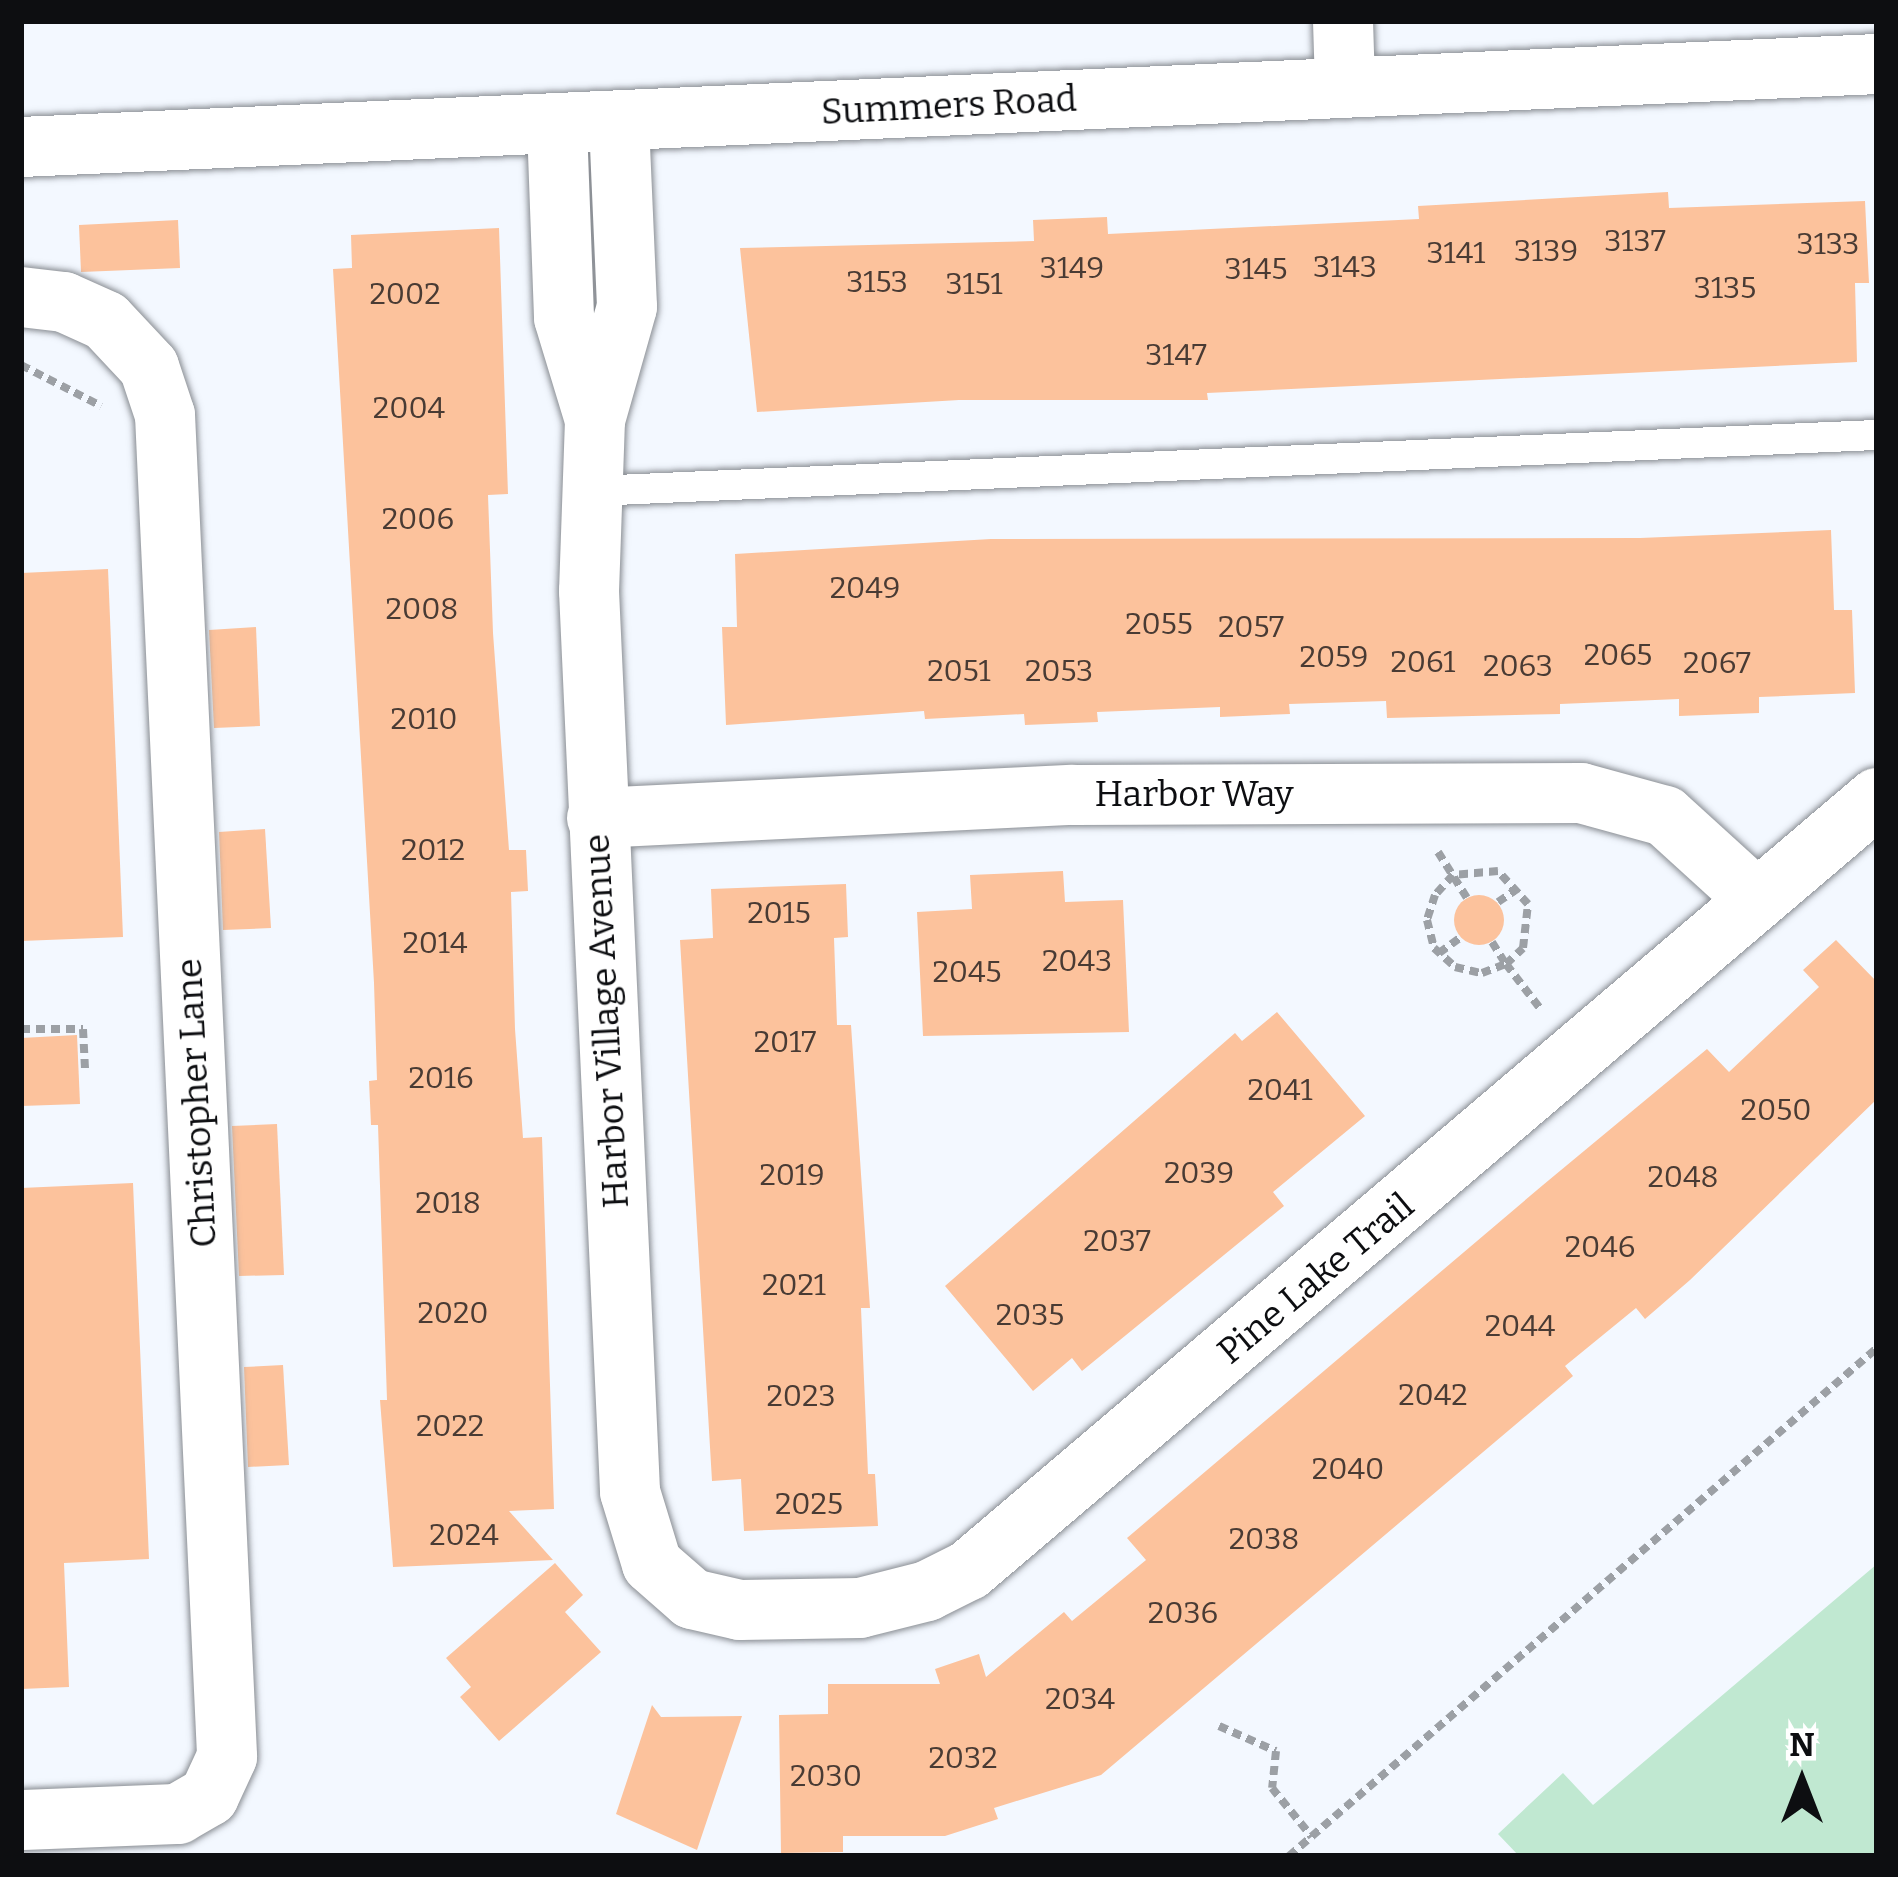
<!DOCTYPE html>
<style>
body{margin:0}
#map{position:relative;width:1898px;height:1877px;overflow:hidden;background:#f3f8ff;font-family:Bitter,serif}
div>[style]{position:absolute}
.green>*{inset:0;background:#c0e8d1}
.building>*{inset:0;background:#fcc29c}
.round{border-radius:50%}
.path>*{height:8px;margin-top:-4px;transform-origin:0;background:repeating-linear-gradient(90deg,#9ca0a5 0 9px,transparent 0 15px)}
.roads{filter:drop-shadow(0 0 3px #8a8e94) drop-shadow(0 0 3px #8a8e94)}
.service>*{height:30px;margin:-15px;padding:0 15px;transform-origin:15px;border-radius:15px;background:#fff}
.minor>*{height:60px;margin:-30px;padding:0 30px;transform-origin:30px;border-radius:30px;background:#fff}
span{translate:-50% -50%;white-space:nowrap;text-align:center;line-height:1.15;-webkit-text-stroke:10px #fff;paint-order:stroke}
.number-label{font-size:30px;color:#493b34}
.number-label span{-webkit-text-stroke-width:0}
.street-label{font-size:36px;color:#0d0e11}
.frame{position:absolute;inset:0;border:24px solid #0d0e11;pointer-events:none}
.north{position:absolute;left:1742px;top:1721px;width:120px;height:120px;-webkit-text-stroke:9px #fff;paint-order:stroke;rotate:0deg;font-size:33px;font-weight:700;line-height:48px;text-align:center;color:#0d0e11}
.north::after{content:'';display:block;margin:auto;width:42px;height:54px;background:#0d0e11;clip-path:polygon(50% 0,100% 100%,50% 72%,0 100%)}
</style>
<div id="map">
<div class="green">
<div style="clip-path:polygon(1877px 1564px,1877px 1856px,1519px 1856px,1498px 1834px,1563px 1773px,1593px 1805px)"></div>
</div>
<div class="building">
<div style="clip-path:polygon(1668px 192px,1669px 208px,1865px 201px,1869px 283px,1855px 283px,1857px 362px,1207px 393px,1208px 400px,959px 400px,757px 412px,740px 248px,1034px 241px,1033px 220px,1107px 217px,1108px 234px,1419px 219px,1418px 206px)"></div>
<div style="clip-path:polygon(178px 220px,180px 268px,81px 272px,79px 225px)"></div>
<div style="clip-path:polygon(499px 228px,508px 494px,488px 495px,493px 633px,509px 850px,526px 850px,528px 891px,511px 892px,515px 1029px,523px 1138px,542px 1137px,554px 1509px,509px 1511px,553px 1560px,393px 1567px,380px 1400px,387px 1400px,378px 1125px,371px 1125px,369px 1081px,377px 1080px,374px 983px,333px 269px,352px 268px,351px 235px)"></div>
<div style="clip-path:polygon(1831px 530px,1834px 610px,1852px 610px,1855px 693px,1759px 697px,1759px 713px,1679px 716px,1679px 699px,1560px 704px,1560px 714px,1387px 718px,1386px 701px,1289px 704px,1290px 714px,1220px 717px,1220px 707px,1097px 712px,1098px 722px,1025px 725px,1024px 714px,925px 719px,924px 711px,726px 725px,722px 627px,737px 627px,735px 554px,991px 539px,1640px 538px)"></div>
<div style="clip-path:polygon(108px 569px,123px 937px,21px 941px,21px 573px)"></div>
<div style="clip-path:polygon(256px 627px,260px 726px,214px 728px,209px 630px)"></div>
<div style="clip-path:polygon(265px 829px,271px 928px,223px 930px,219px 832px)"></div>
<div style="clip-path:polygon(1063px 871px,1065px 902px,1123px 900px,1129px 1032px,923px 1036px,917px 912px,972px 909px,970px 875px)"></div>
<div style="clip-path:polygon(846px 884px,848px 937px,834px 938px,837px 1025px,851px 1025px,870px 1308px,861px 1308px,868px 1474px,875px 1474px,878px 1526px,744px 1531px,741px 1479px,712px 1481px,680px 940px,713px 938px,711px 889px)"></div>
<div class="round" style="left:1454px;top:895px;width:50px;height:50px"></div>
<div style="clip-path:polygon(1836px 940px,1877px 982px,1877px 1099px,1690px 1280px,1645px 1319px,1636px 1308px,1565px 1366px,1573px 1376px,1101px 1775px,994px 1808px,998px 1819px,945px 1836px,843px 1836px,843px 1852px,781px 1853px,779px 1715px,828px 1714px,828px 1684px,940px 1684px,935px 1669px,979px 1654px,986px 1677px,1064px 1612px,1072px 1621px,1146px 1560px,1127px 1538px,1543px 1185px,1707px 1049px,1729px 1072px,1819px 987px,1803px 970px)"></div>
<div style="clip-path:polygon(1277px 1012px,1365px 1116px,1273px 1192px,1284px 1206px,1082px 1371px,1072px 1358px,1033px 1391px,945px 1286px,1235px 1033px,1242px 1041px)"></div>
<div style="clip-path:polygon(77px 1035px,80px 1104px,21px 1106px,21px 1038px)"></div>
<div style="clip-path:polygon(277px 1124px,284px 1275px,239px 1276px,232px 1126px)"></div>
<div style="clip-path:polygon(133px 1183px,149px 1559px,64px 1563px,69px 1687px,21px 1689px,21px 1188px)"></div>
<div style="clip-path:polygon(283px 1365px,289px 1465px,248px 1467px,244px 1367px)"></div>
<div style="clip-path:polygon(555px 1563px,583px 1595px,565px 1612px,601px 1652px,499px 1741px,460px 1697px,471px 1687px,446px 1658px)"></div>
<div style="clip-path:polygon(652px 1705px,661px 1717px,742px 1716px,697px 1850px,616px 1814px)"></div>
</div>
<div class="path">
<div style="left:21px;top:365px;width:90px;rotate:27.1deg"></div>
<div style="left:1438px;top:852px;width:54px;rotate:57.8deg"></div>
<div style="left:1498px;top:902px;width:25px;rotate:-34deg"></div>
<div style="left:1492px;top:942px;width:26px;rotate:58deg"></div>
<div style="left:1506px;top:964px;width:23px;rotate:-43deg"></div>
<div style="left:1523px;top:948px;width:44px;rotate:-83.5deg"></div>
<div style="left:1528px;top:904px;width:45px;rotate:-132.3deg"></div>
<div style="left:1498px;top:871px;width:45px;rotate:174.9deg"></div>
<div style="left:1453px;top:875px;width:27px;rotate:132deg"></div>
<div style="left:1435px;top:895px;width:26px;rotate:108deg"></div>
<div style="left:1427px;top:920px;width:29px;rotate:76deg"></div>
<div style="left:1434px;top:948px;width:28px;rotate:42deg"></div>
<div style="left:1455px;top:967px;width:28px;rotate:13deg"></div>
<div style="left:1482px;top:973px;width:26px;rotate:-21deg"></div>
<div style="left:1506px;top:964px;width:59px;rotate:52.5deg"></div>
<div style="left:1439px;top:953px;width:26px;rotate:-36deg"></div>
<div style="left:21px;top:1029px;width:62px"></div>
<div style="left:83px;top:1029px;width:40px;rotate:87.1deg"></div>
<div style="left:1219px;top:1726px;width:62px;rotate:23.7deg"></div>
<div style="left:1276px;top:1751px;width:37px;rotate:96deg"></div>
<div style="left:1272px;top:1788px;width:63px;rotate:50.8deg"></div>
<div style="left:1289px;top:1856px;width:777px;rotate:-40.83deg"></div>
</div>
<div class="roads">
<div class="service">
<div style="left:593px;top:491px;width:1285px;rotate:-2.5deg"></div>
</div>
<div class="minor">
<div style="left:1343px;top:21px;width:65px;rotate:88.2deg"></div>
<div style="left:619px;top:123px;width:184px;rotate:87.5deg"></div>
<div style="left:627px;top:307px;width:117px;rotate:105.8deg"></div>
<div style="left:595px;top:420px;width:171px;rotate:92deg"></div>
<div style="left:589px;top:591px;width:902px;rotate:87.39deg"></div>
<div style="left:630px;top:1492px;width:75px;rotate:73deg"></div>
<div style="left:652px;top:1564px;width:53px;rotate:41.2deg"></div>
<div style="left:692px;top:1599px;width:49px;rotate:12.9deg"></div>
<div style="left:740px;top:1610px;width:120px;rotate:-1deg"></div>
<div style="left:860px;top:1608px;width:69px;rotate:-14.2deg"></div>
<div style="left:927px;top:1591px;width:47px;rotate:-26.6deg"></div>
<div style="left:969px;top:1570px;width:1192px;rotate:-40.37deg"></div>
<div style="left:557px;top:126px;width:192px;rotate:87.9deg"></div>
<div style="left:564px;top:318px;width:107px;rotate:73.1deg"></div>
<div style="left:21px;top:147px;width:1858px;rotate:-2.56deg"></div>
<div style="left:21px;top:297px;width:43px;rotate:6.6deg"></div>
<div style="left:64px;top:302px;width:46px;rotate:24.3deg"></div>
<div style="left:106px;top:321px;width:63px;rotate:46.9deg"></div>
<div style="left:149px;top:367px;width:51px;rotate:71.6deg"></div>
<div style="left:165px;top:415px;width:1343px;rotate:87.35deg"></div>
<div style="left:227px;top:1757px;width:43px;rotate:114.8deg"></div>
<div style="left:209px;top:1796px;width:36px;rotate:150deg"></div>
<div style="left:178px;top:1814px;width:157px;rotate:177.8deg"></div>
<div style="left:597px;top:818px;width:476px;rotate:-2.8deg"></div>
<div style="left:1072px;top:795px;width:509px;rotate:-0.23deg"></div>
<div style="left:1581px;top:793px;width:87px;rotate:15.3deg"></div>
<div style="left:1665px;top:816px;width:122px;rotate:42.3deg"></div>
</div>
</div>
<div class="number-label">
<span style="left:1635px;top:241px">3137</span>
<span style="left:1828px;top:244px">3133</span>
<span style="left:1546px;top:251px">3139</span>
<span style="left:1456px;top:253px">3141</span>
<span style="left:1345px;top:267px">3143</span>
<span style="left:1072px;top:268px">3149</span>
<span style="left:1256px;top:269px">3145</span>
<span style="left:877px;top:282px">3153</span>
<span style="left:974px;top:284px">3151</span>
<span style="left:1725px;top:288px">3135</span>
<span style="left:405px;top:294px">2002</span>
<span style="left:1176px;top:355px">3147</span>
<span style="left:409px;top:408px">2004</span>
<span style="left:418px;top:519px">2006</span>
<span style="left:865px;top:588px">2049</span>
<span style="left:422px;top:609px">2008</span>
<span style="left:1159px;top:624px">2055</span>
<span style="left:1251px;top:627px">2057</span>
<span style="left:1618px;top:655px">2065</span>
<span style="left:1334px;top:657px">2059</span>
<span style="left:1423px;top:662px">2061</span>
<span style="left:1717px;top:663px">2067</span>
<span style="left:1518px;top:666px">2063</span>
<span style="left:959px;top:671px">2051</span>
<span style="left:1059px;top:671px">2053</span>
<span style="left:424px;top:719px">2010</span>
<span style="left:433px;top:850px">2012</span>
<span style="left:779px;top:913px">2015</span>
<span style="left:435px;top:943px">2014</span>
<span style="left:1077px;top:961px">2043</span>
<span style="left:967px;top:972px">2045</span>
<span style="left:785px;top:1042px">2017</span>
<span style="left:441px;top:1078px">2016</span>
<span style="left:1280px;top:1090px">2041</span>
<span style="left:1776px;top:1110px">2050</span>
<span style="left:1199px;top:1173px">2039</span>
<span style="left:792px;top:1175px">2019</span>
<span style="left:1683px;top:1177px">2048</span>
<span style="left:448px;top:1203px">2018</span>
<span style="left:1117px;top:1241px">2037</span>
<span style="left:1600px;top:1247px">2046</span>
<span style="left:794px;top:1285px">2021</span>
<span style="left:453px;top:1313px">2020</span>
<span style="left:1030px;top:1315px">2035</span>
<span style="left:1520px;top:1326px">2044</span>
<span style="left:1433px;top:1395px">2042</span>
<span style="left:801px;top:1396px">2023</span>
<span style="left:450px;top:1426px">2022</span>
<span style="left:1348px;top:1469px">2040</span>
<span style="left:809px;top:1504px">2025</span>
<span style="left:464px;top:1535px">2024</span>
<span style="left:1264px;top:1539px">2038</span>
<span style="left:1183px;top:1613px">2036</span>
<span style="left:1080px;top:1699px">2034</span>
<span style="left:963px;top:1758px">2032</span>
<span style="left:826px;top:1776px">2030</span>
</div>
<div class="street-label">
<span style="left:949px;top:106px;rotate:-3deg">Summers Road</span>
<span style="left:1194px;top:795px">Harbor Way</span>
<span style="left:607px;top:1021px;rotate:-93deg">Harbor Village Avenue</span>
<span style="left:197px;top:1103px;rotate:-93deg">Christopher Lane</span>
<span style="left:1316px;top:1279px;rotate:-40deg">Pine Lake Trail</span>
</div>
<div class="frame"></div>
<div class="north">N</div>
</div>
